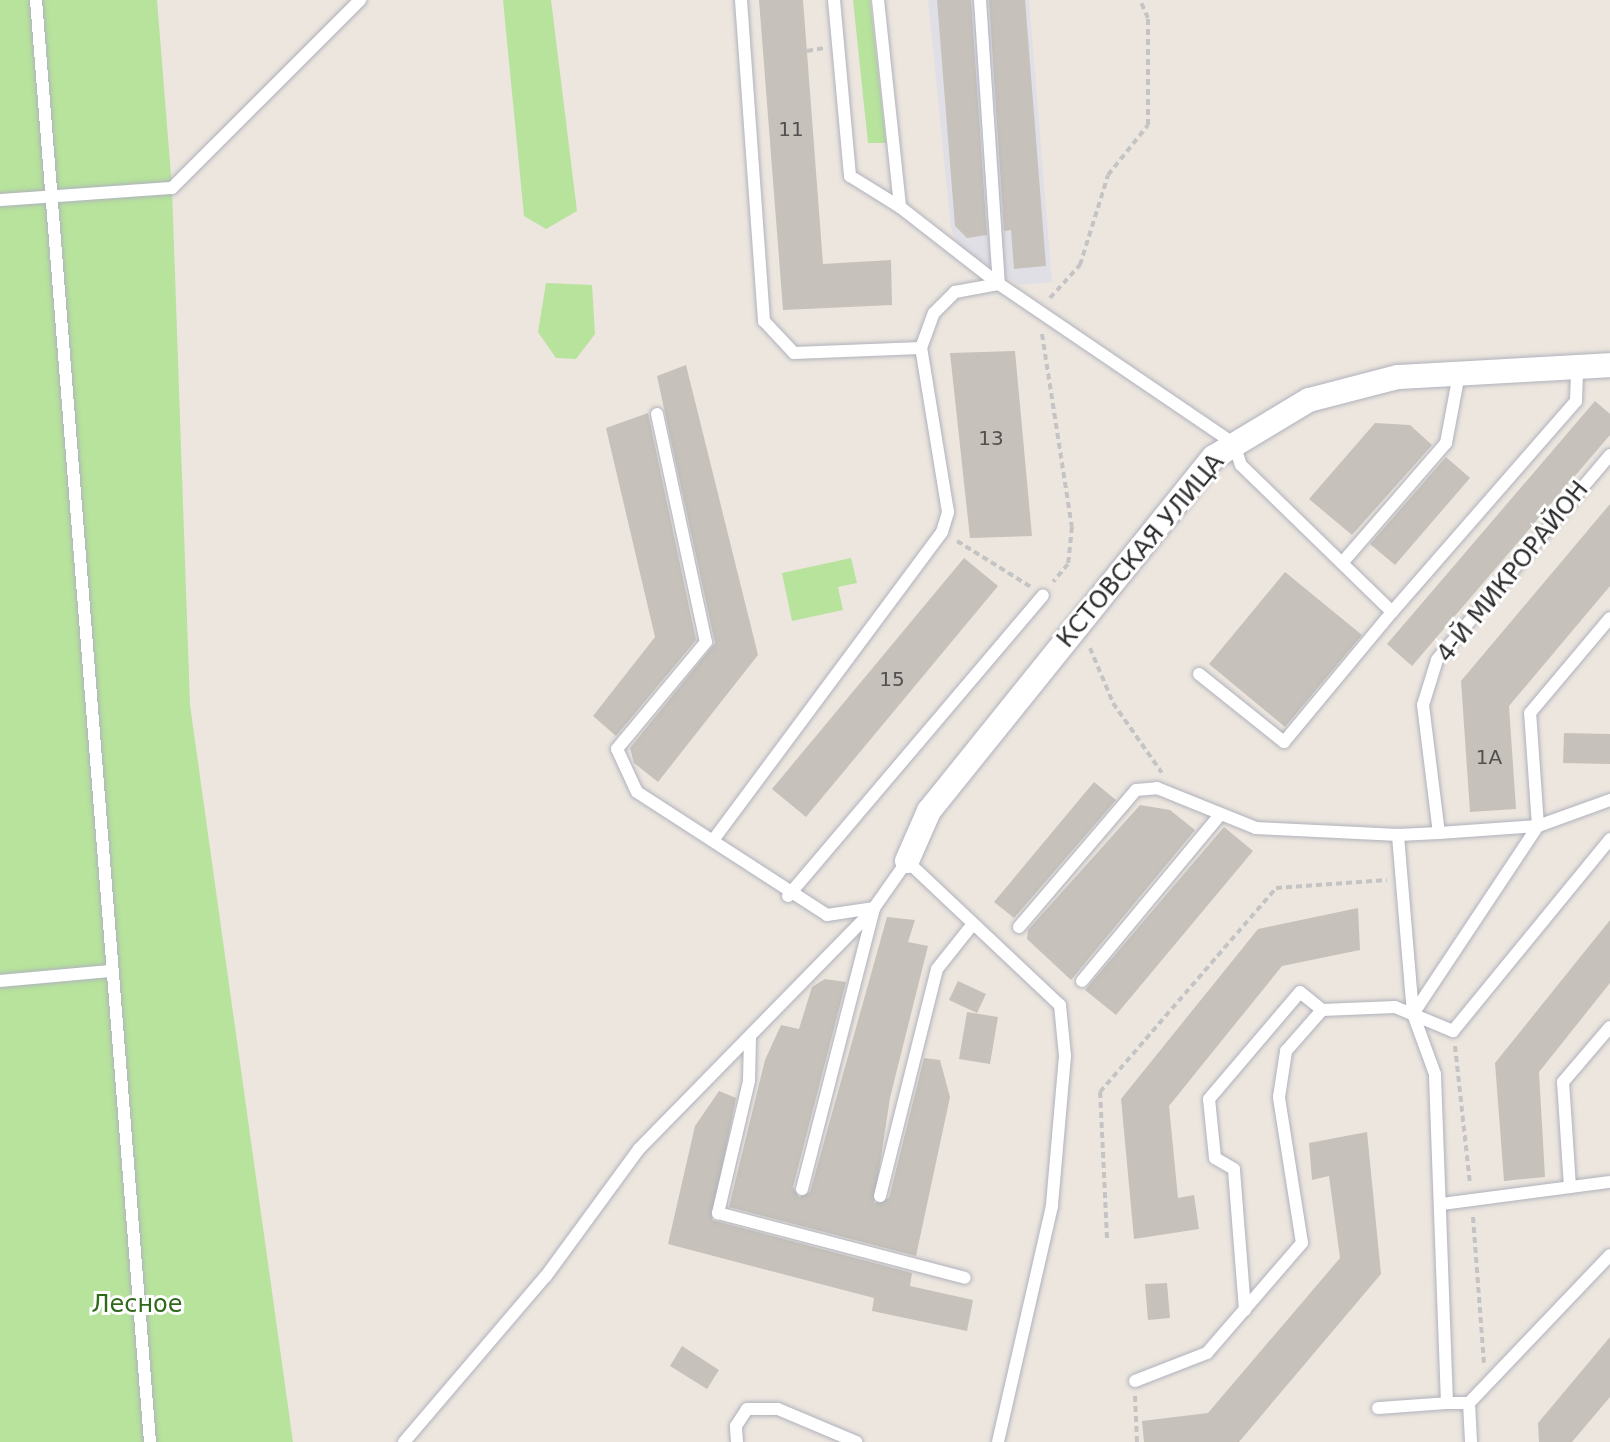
<!DOCTYPE html>
<meta charset="utf-8">
<style>
body{margin:0}
#map{position:relative;width:1610px;height:1442px;overflow:hidden;background:#ede6df;font-family:"DejaVu Sans",sans-serif}
div>[style]{position:absolute}
.industrial>*{inset:0;background:#e1dfe6}
.green>*{inset:0;background:#b7e39c}
.building>*{inset:0;background:#c6c1ba}
.path>*{height:4px;margin-top:-2px;transform-origin:0;background:repeating-linear-gradient(90deg,#c4c4c4 0 6px,transparent 0 10px)}
.roads{filter:drop-shadow(0 0 2px #afb2bc) drop-shadow(0 0 2px #afb2bc)}
.service>*{height:12px;margin:-6px;padding:0 6px;transform-origin:6px;border-radius:6px;background:#fff}
.minor>*{height:24px;margin:-12px;padding:0 12px;transform-origin:12px;border-radius:12px;background:#fff}
span{translate:-50% -50%;white-space:nowrap;text-align:center;line-height:1.15;-webkit-text-stroke:6px #fff;paint-order:stroke}
.number-label{font-size:20px;color:#525150}
.number-label span{-webkit-text-stroke-width:0}
.street-label{font-size:24px;color:#2c2c2c}
.park-label{font-size:24px;color:#2f691c}
</style>
<div id="map">
<div class="industrial">
<div style="clip-path:polygon(928px 0,1029px 0,1052px 282px,1019px 285px,960px 247px,951px 229px)"></div>
</div>
<div class="green">
<div style="clip-path:polygon(0 0,157px 0,172px 188px,190px 705px,293px 1442px,0 1442px)"></div>
<div style="clip-path:polygon(503px 0,551px 0,577px 211px,546px 229px,524px 216px)"></div>
<div style="clip-path:polygon(853px 0,870px 0,886px 143px,868px 143px)"></div>
<div style="clip-path:polygon(546px 283px,592px 285px,595px 334px,576px 359px,556px 358px,538px 332px)"></div>
<div style="clip-path:polygon(851px 558px,857px 583px,838px 587px,843px 610px,792px 621px,782px 573px)"></div>
</div>
<div class="building">
<div style="clip-path:polygon(759px 0,803px 0,823px 264px,891px 260px,892px 305px,783px 310px)"></div>
<div style="clip-path:polygon(937px 0,971px 0,987px 235px,967px 238px,955px 226px)"></div>
<div style="clip-path:polygon(989px 0,1025px 0,1046px 266px,1014px 269px,1011px 230px,1004px 231px)"></div>
<div style="clip-path:polygon(1015px 351px,1032px 536px,970px 538px,950px 353px)"></div>
<div style="clip-path:polygon(686px 365px,758px 655px,658px 782px,634px 763px,630px 748px,715px 643px,657px 376px)"></div>
<div style="clip-path:polygon(1595px 401px,1610px 414px,1610px 435px,1412px 666px,1387px 644px)"></div>
<div style="clip-path:polygon(648px 413px,696px 640px,616px 736px,593px 716px,655px 637px,606px 428px)"></div>
<div style="clip-path:polygon(1375px 423px,1410px 425px,1432px 445px,1352px 535px,1309px 499px)"></div>
<div style="clip-path:polygon(1446px 457px,1470px 478px,1395px 565px,1370px 544px)"></div>
<div style="clip-path:polygon(1610px 504px,1610px 586px,1509px 706px,1516px 809px,1470px 812px,1461px 681px)"></div>
<div style="clip-path:polygon(964px 558px,998px 586px,806px 817px,772px 789px)"></div>
<div style="clip-path:polygon(1285px 572px,1362px 635px,1285px 727px,1209px 664px)"></div>
<div style="clip-path:polygon(1564px 733px,1610px 734px,1610px 764px,1563px 763px)"></div>
<div style="clip-path:polygon(1094px 782px,1116px 800px,1014px 918px,994px 902px)"></div>
<div style="clip-path:polygon(1140px 805px,1170px 810px,1195px 830px,1071px 980px,1027px 939px,1028px 930px)"></div>
<div style="clip-path:polygon(1224px 827px,1253px 851px,1116px 1015px,1085px 990px)"></div>
<div style="clip-path:polygon(1358px 908px,1360px 950px,1282px 966px,1169px 1106px,1178px 1198px,1194px 1195px,1199px 1229px,1134px 1239px,1121px 1099px,1258px 929px)"></div>
<div style="clip-path:polygon(887px 917px,915px 920px,908px 942px,928px 946px,890px 1098px,874px 1203px,889px 1198px,924px 1058px,940px 1060px,950px 1097px,916px 1256px,729px 1207px,765px 1060px,781px 1025px,799px 1029px,812px 987px,825px 979px,846px 982px,793px 1187px,799px 1197px,810px 1192px)"></div>
<div style="clip-path:polygon(1610px 920px,1610px 983px,1539px 1072px,1545px 1177px,1504px 1181px,1495px 1063px)"></div>
<div style="clip-path:polygon(958px 981px,986px 994px,977px 1013px,949px 1000px)"></div>
<div style="clip-path:polygon(967px 1012px,998px 1017px,990px 1064px,959px 1059px)"></div>
<div style="clip-path:polygon(719px 1091px,736px 1098px,712px 1220px,912px 1273px,910px 1286px,973px 1300px,967px 1331px,872px 1311px,874px 1298px,668px 1244px,695px 1126px)"></div>
<div style="clip-path:polygon(1367px 1132px,1381px 1274px,1239px 1442px,1144px 1442px,1142px 1421px,1208px 1413px,1340px 1258px,1329px 1176px,1312px 1180px,1309px 1143px)"></div>
<div style="clip-path:polygon(1167px 1283px,1170px 1318px,1148px 1320px,1145px 1284px)"></div>
<div style="clip-path:polygon(1610px 1337px,1610px 1397px,1572px 1442px,1539px 1442px,1538px 1423px)"></div>
<div style="clip-path:polygon(682px 1346px,719px 1370px,707px 1389px,670px 1366px)"></div>
</div>
<div class="path">
<div style="left:807px;top:51px;width:17px;rotate:-10deg"></div>
<div style="left:1050px;top:298px;width:45px;rotate:-47.7deg"></div>
<div style="left:1080px;top:265px;width:94px;rotate:-72.7deg"></div>
<div style="left:1108px;top:175px;width:64px;rotate:-51.3deg"></div>
<div style="left:1148px;top:125px;width:107px;rotate:-90deg"></div>
<div style="left:1148px;top:18px;width:20px;rotate:-114deg"></div>
<div style="left:1042px;top:334px;width:195px;rotate:81.2deg"></div>
<div style="left:1072px;top:527px;width:37px;rotate:96deg"></div>
<div style="left:1068px;top:564px;width:23px;rotate:130deg"></div>
<div style="left:957px;top:541px;width:87px;rotate:31.9deg"></div>
<div style="left:1090px;top:648px;width:60px;rotate:67.3deg"></div>
<div style="left:1113px;top:703px;width:85px;rotate:55deg"></div>
<div style="left:1455px;top:1046px;width:139px;rotate:83.8deg"></div>
<div style="left:1473px;top:1217px;width:147px;rotate:85.7deg"></div>
<div style="left:1107px;top:1238px;width:146px;rotate:-92.7deg"></div>
<div style="left:1100px;top:1092px;width:269px;rotate:-49.2deg"></div>
<div style="left:1276px;top:888px;width:111px;rotate:-4.1deg"></div>
<div style="left:1135px;top:1396px;width:46px;rotate:87.5deg"></div>
</div>
<div class="roads">
<div class="service">
<div style="left:36px;top:0;width:1446px;rotate:85.48deg"></div>
<div style="left:741px;top:0;width:322px;rotate:85.9deg"></div>
<div style="left:764px;top:321px;width:44px;rotate:46.8deg"></div>
<div style="left:794px;top:353px;width:127px;rotate:-2.3deg"></div>
<div style="left:834px;top:0;width:177px;rotate:84.8deg"></div>
<div style="left:850px;top:176px;width:59px;rotate:31.8deg"></div>
<div style="left:878px;top:0;width:208px;rotate:83.9deg"></div>
<div style="left:900px;top:207px;width:125px;rotate:37.9deg"></div>
<div style="left:980px;top:0;width:285px;rotate:86.2deg"></div>
<div style="left:999px;top:284px;width:284px;rotate:34.2deg"></div>
<div style="left:1234px;top:444px;width:22px;rotate:72deg"></div>
<div style="left:1241px;top:465px;width:211px;rotate:44.2deg"></div>
<div style="left:1392px;top:612px;width:280px;rotate:-48.9deg"></div>
<div style="left:1576px;top:401px;width:34px;rotate:-88deg"></div>
<div style="left:0;top:200px;width:172px;rotate:-4deg"></div>
<div style="left:172px;top:188px;width:266px;rotate:-45deg"></div>
<div style="left:657px;top:414px;width:233px;rotate:77.9deg"></div>
<div style="left:706px;top:642px;width:139px;rotate:129.8deg"></div>
<div style="left:617px;top:749px;width:47px;rotate:65.1deg"></div>
<div style="left:637px;top:792px;width:226px;rotate:32.9deg"></div>
<div style="left:827px;top:915px;width:48px;rotate:-8.5deg"></div>
<div style="left:874px;top:908px;width:57px;rotate:-54.9deg"></div>
<div style="left:907px;top:861px;width:210px;rotate:43.3deg"></div>
<div style="left:1060px;top:1005px;width:51px;rotate:84.4deg"></div>
<div style="left:1065px;top:1056px;width:151px;rotate:95deg"></div>
<div style="left:1052px;top:1206px;width:242px;rotate:102.9deg"></div>
<div style="left:1610px;top:455px;width:268px;rotate:130.2deg"></div>
<div style="left:1437px;top:660px;width:47px;rotate:107.3deg"></div>
<div style="left:1423px;top:705px;width:129px;rotate:82.9deg"></div>
<div style="left:1439px;top:833px;width:99px;rotate:-4deg"></div>
<div style="left:1538px;top:826px;width:77px;rotate:-19.9deg"></div>
<div style="left:1342px;top:563px;width:159px;rotate:-49.1deg"></div>
<div style="left:1446px;top:443px;width:70px;rotate:-79.3deg"></div>
<div style="left:1199px;top:674px;width:109px;rotate:38.7deg"></div>
<div style="left:1284px;top:742px;width:169px;rotate:-50.3deg"></div>
<div style="left:714px;top:839px;width:382px;rotate:-53.4deg"></div>
<div style="left:942px;top:532px;width:21px;rotate:-73deg"></div>
<div style="left:948px;top:512px;width:166px;rotate:-99.3deg"></div>
<div style="left:921px;top:348px;width:37px;rotate:-70deg"></div>
<div style="left:934px;top:313px;width:30px;rotate:-45deg"></div>
<div style="left:955px;top:292px;width:45px;rotate:-10.3deg"></div>
<div style="left:788px;top:896px;width:394px;rotate:-49.7deg"></div>
<div style="left:1019px;top:927px;width:180px;rotate:-49.5deg"></div>
<div style="left:1136px;top:790px;width:21px;rotate:-5deg"></div>
<div style="left:1157px;top:788px;width:107px;rotate:22deg"></div>
<div style="left:1256px;top:828px;width:142px;rotate:2.8deg"></div>
<div style="left:0;top:981px;width:110px;rotate:-5.2deg"></div>
<div style="left:1082px;top:981px;width:214px;rotate:-50.3deg"></div>
<div style="left:1413px;top:1014px;width:226px;rotate:-56.4deg"></div>
<div style="left:1538px;top:826px;width:113px;rotate:-94deg"></div>
<div style="left:1530px;top:713px;width:124px;rotate:-49.9deg"></div>
<div style="left:750px;top:1037px;width:44px;rotate:91.3deg"></div>
<div style="left:749px;top:1081px;width:136px;rotate:103.2deg"></div>
<div style="left:718px;top:1213px;width:255px;rotate:14.7deg"></div>
<div style="left:1570px;top:1187px;width:105px;rotate:-93.8deg"></div>
<div style="left:1563px;top:1082px;width:72px;rotate:-49.5deg"></div>
<div style="left:802px;top:1189px;width:289px;rotate:-75.6deg"></div>
<div style="left:880px;top:1196px;width:234px;rotate:-75.9deg"></div>
<div style="left:937px;top:969px;width:56px;rotate:-51.5deg"></div>
<div style="left:1442px;top:1204px;width:169px;rotate:-7.5deg"></div>
<div style="left:1245px;top:1310px;width:141px;rotate:-94.5deg"></div>
<div style="left:1234px;top:1169px;width:22px;rotate:-150deg"></div>
<div style="left:1215px;top:1158px;width:59px;rotate:-95.8deg"></div>
<div style="left:1209px;top:1099px;width:140px;rotate:-49.6deg"></div>
<div style="left:1300px;top:992px;width:28px;rotate:39deg"></div>
<div style="left:1135px;top:1381px;width:77px;rotate:-21.3deg"></div>
<div style="left:1207px;top:1353px;width:145px;rotate:-49.2deg"></div>
<div style="left:1302px;top:1243px;width:148px;rotate:-99deg"></div>
<div style="left:1279px;top:1097px;width:47px;rotate:-81.3deg"></div>
<div style="left:1286px;top:1051px;width:55px;rotate:-48.7deg"></div>
<div style="left:1322px;top:1010px;width:73px;rotate:-2.4deg"></div>
<div style="left:1395px;top:1007px;width:63px;rotate:22.5deg"></div>
<div style="left:1453px;top:1031px;width:248px;rotate:-50.7deg"></div>
<div style="left:1447px;top:1403px;width:22px"></div>
<div style="left:1469px;top:1403px;width:39px;rotate:87deg"></div>
<div style="left:1469px;top:1403px;width:204px;rotate:-46.4deg"></div>
<div style="left:1378px;top:1408px;width:69px;rotate:-4.1deg"></div>
<div style="left:1447px;top:1403px;width:329px;rotate:-92.1deg"></div>
<div style="left:1435px;top:1074px;width:64px;rotate:-110.1deg"></div>
<div style="left:1413px;top:1014px;width:180px;rotate:-94.8deg"></div>
<div style="left:1398px;top:835px;width:41px;rotate:-2.8deg"></div>
<div style="left:404px;top:1442px;width:218px;rotate:-49.5deg"></div>
<div style="left:546px;top:1276px;width:157px;rotate:-53.8deg"></div>
<div style="left:639px;top:1149px;width:333px;rotate:-45.6deg"></div>
<div style="left:737px;top:1442px;width:16px;rotate:-94deg"></div>
<div style="left:736px;top:1426px;width:20px;rotate:-57deg"></div>
<div style="left:747px;top:1409px;width:31px"></div>
<div style="left:778px;top:1409px;width:85px;rotate:22.9deg"></div>
</div>
<div class="minor">
<div style="left:907px;top:861px;width:55px;rotate:-66.3deg"></div>
<div style="left:929px;top:811px;width:454px;rotate:-51.2deg"></div>
<div style="left:1214px;top:457px;width:111px;rotate:-31deg"></div>
<div style="left:1309px;top:400px;width:92px;rotate:-14.5deg"></div>
<div style="left:1398px;top:377px;width:212px;rotate:-3.2deg"></div>
</div>
</div>
<div class="number-label">
<span style="left:791px;top:129px">11</span>
<span style="left:991px;top:438px">13</span>
<span style="left:892px;top:679px">15</span>
<span style="left:1489px;top:757px">1А</span>
</div>
<div class="street-label">
<span style="left:1141px;top:551px;rotate:-50deg">КСТОВСКАЯ УЛИЦА</span>
<span style="left:1513px;top:572px;rotate:-51deg">4-Й МИКРОРАЙОН</span>
</div>
<div class="park-label">
<span style="left:137px;top:1305px">Лесное</span>
</div>
</div>
